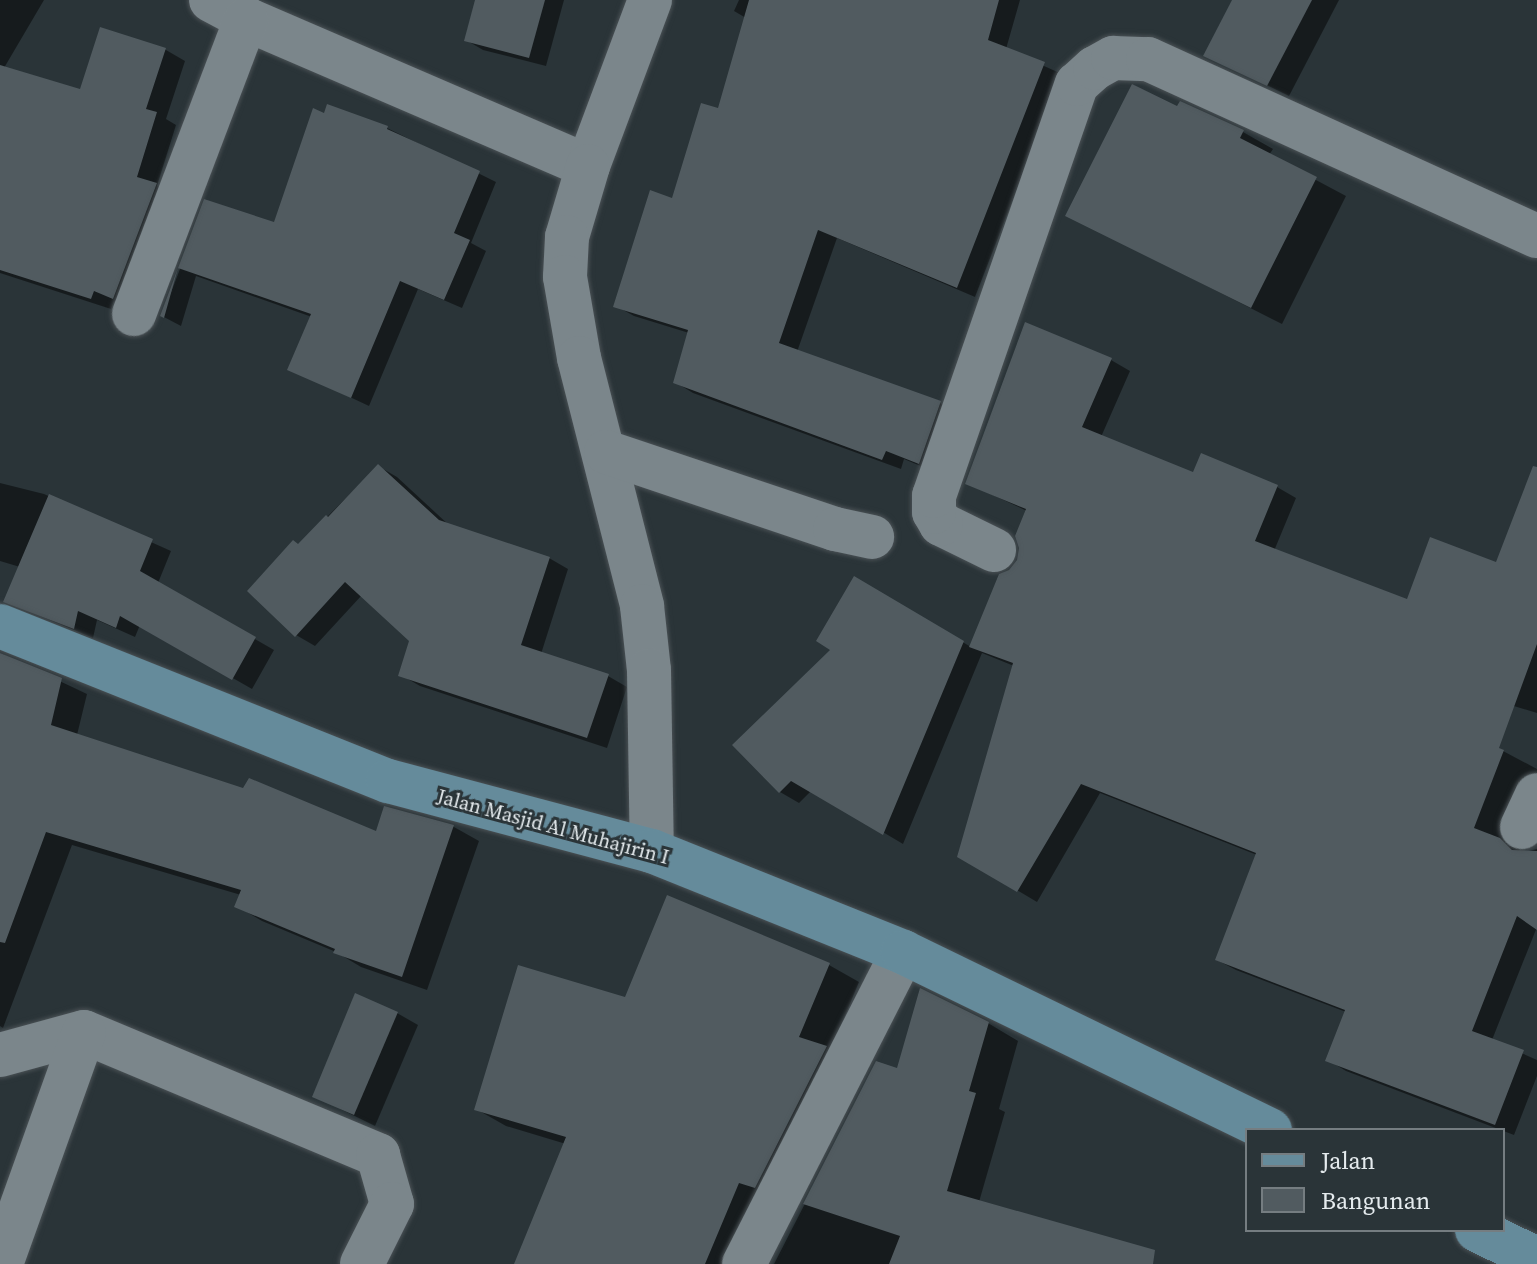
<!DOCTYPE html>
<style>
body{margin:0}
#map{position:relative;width:1537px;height:1264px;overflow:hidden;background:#2a3438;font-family:"Source Serif 4",serif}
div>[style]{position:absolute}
.shadow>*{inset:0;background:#0007}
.building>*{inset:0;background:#515b60}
.roads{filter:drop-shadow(0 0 2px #4a5155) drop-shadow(0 0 2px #4a5155)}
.street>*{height:44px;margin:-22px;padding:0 22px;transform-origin:22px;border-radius:22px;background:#7b868b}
.secondary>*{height:44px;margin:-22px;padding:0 22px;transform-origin:22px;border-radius:22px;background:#658b9b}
span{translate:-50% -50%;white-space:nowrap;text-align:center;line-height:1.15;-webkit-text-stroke:6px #2a3438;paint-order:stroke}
.street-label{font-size:20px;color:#e5ebee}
.legend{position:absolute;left:1245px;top:1128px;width:260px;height:104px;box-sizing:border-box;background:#2a3438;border:2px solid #757d81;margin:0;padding:10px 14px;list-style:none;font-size:24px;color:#e5ebee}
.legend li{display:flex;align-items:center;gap:16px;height:40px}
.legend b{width:40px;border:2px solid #757d81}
</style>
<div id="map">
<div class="shadow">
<div style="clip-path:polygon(0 0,44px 0,4px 68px,81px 91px,102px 29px,166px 50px,185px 61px,166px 119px,176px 125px,157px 186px,175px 196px,133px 308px,114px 301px,111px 309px,0 273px)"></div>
<div style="clip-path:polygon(479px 0,564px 0,546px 66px,483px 50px,466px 40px)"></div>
<div style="clip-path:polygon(739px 0,1020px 0,1006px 49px,1062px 74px,975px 297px,837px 238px,797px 352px,940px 403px,958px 413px,937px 473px,904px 459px,901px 469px,693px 393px,675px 382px,689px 333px,634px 316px,616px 306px,719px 111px,746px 18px,734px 11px)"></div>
<div style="clip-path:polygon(1235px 0,1339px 0,1289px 96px,1206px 56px)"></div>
<div style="clip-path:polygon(1181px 104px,1243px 132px,1273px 149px,1269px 155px,1346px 196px,1282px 324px,1067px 215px)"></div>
<div style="clip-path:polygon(326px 116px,387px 128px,496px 182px,471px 243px,486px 251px,462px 308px,418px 289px,369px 406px,290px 369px,312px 317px,196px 276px,181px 326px,162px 316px,206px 201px,275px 224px)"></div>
<div style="clip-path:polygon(1111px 360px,1130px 371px,1101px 437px,1194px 475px,1277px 487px,1296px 498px,1274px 551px,1409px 602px,1497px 565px,1537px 505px,1537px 713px,1442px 684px,1430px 712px,1537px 769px,1537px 793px,1516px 842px,1520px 853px,1537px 849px,1537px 927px,1492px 1040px,1537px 1060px,1537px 1076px,1514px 1135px,1346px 1071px,1328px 1060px,1346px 1012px,1236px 970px,1217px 960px,1257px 855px,1100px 793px,1037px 902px,960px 856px,1014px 666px,982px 653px,903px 844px,812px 790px,799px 803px,780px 792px,834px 649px,855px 579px,971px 647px,1019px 561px,1027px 511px,967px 483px)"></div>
<div style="clip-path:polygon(378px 466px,397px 477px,450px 526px,549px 558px,568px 569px,541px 654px,608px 676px,627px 687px,607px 748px,420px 686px,401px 675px,411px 641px,362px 595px,315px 646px,296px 635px,299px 545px)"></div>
<div style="clip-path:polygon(0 483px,44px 494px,171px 551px,158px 583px,274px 650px,252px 689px,140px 625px,135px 637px,97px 620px,93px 638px,5px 601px,20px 567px,0 561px)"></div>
<div style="clip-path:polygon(0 653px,87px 694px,77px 735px,377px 834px,386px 808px,454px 827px,479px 841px,427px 990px,361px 967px,336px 952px,262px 921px,237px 906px,241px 895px,72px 845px,3px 1028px,0 1026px)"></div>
<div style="clip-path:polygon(829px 965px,859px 982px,831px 1050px,754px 1264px,516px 1264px,566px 1144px,506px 1126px,476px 1109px,626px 999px)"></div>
<div style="clip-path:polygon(397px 1013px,418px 1025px,375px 1126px,314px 1096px)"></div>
<div style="clip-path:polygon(988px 1023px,1018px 1041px,999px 1109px,1005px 1112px,979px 1202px,1145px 1264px,774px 1264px,877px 1063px,898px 1070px)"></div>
</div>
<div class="building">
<div style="clip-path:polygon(475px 0,545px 0,529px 58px,464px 41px)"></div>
<div style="clip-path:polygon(749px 0,999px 0,988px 40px,1045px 62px,957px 288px,818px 230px,779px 343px,941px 401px,919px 464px,886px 451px,882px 460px,673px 383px,688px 330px,613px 307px,650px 190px,672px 198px,701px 103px,718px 108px)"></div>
<div style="clip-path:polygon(1232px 0,1312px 0,1267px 86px,1203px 56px)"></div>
<div style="clip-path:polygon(100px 27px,166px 48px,146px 109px,157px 112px,137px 177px,157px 183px,113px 299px,94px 291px,91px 299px,0 270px,0 65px,80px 89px)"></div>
<div style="clip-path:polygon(1132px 84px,1177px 106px,1180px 101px,1244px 130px,1240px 138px,1317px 177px,1251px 308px,1065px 216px)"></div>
<div style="clip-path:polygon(327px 104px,388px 126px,387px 129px,480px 171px,454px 233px,470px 240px,444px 300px,400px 281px,351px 398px,287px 370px,311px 314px,178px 268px,164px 318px,160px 316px,204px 199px,274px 222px,313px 108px,324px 113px)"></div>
<div style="clip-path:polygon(1025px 322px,1112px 358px,1082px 427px,1193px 472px,1201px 453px,1278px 485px,1255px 541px,1407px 599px,1430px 537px,1496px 562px,1533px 466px,1537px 467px,1537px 644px,1499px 748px,1504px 750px,1474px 828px,1500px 838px,1512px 850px,1537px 851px,1537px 930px,1517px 916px,1472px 1031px,1524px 1050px,1495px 1125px,1325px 1061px,1345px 1010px,1215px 960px,1256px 853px,1081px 784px,1017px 892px,957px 857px,1013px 663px,969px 647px,999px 574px,1009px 570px,1017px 560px,1019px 548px,1015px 536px,1026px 509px,965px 484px)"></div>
<div style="clip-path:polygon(378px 464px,439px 520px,550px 557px,521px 645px,609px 674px,587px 738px,398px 676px,409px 641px,345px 582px,295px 637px,247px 591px,293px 540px,298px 544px,326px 515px,328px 517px)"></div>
<div style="clip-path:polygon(49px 494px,153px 539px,140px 571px,256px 637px,232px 680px,120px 616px,116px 628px,78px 611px,74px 629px,3px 602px)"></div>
<div style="clip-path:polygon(854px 576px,964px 641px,883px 835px,791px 781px,779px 793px,732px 745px,830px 650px,816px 641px)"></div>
<div style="clip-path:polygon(0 653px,62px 678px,51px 725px,243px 788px,249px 778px,376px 831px,384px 806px,454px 825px,402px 977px,333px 953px,335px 949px,234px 907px,241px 890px,46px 832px,5px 943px,0 942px)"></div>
<div style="clip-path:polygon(667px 895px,830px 963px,799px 1037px,827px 1046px,755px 1188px,739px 1183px,705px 1264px,514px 1264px,566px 1137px,474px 1110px,518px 965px,625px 997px)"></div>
<div style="clip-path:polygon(920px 988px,989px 1022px,969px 1091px,976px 1093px,947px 1191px,1155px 1250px,1153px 1264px,889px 1264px,900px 1236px,803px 1204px,876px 1061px,897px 1068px)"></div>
<div style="clip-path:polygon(355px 993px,398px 1012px,354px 1115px,312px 1097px)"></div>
</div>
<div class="roads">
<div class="street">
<div style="left:211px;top:0;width:40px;rotate:28deg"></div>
<div style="left:246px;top:19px;width:372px;rotate:23.3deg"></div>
<div style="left:650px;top:0;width:177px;rotate:110.5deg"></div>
<div style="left:588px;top:166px;width:74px;rotate:106.5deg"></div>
<div style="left:567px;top:237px;width:40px;rotate:92.9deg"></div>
<div style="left:565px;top:277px;width:82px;rotate:80.2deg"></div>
<div style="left:579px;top:358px;width:256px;rotate:75.7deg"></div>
<div style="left:642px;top:606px;width:64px;rotate:83.8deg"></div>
<div style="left:649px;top:670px;width:181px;rotate:89.1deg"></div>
<div style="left:134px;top:314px;width:316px;rotate:-69.2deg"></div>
<div style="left:606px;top:452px;width:242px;rotate:18.6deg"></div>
<div style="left:835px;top:529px;width:38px;rotate:12deg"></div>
<div style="left:994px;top:550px;width:59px;rotate:-153.9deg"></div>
<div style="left:941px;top:524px;width:14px;rotate:-120deg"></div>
<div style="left:934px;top:512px;width:16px;rotate:-90deg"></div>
<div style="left:934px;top:496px;width:436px;rotate:-70.9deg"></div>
<div style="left:1077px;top:84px;width:24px;rotate:-42deg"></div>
<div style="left:1095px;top:68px;width:21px;rotate:-29deg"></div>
<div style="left:1113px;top:58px;width:35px;rotate:2deg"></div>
<div style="left:1148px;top:59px;width:427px;rotate:24.5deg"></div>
<div style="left:1522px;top:827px;width:35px;rotate:-65deg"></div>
<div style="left:0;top:1055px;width:87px;rotate:-15.3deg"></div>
<div style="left:84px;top:1032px;width:319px;rotate:22.7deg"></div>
<div style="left:378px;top:1155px;width:51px;rotate:74.1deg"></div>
<div style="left:392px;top:1204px;width:67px;rotate:116.6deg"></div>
<div style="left:1px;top:1264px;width:246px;rotate:-70.3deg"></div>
<div style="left:744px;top:1264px;width:350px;rotate:-63deg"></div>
</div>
<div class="secondary">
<div style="left:0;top:626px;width:418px;rotate:21.8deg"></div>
<div style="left:388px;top:781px;width:273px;rotate:14.9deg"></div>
<div style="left:652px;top:851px;width:271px;rotate:21.9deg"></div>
<div style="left:903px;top:952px;width:408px;rotate:25.9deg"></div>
<div style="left:1477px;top:1230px;width:67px;rotate:25.8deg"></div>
</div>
</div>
<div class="street-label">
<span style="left:553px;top:827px;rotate:15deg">Jalan Masjid Al Muhajirin I</span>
</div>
<ul class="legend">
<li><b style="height:10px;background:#658b9b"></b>Jalan</li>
<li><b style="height:22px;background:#515b60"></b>Bangunan</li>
</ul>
</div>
